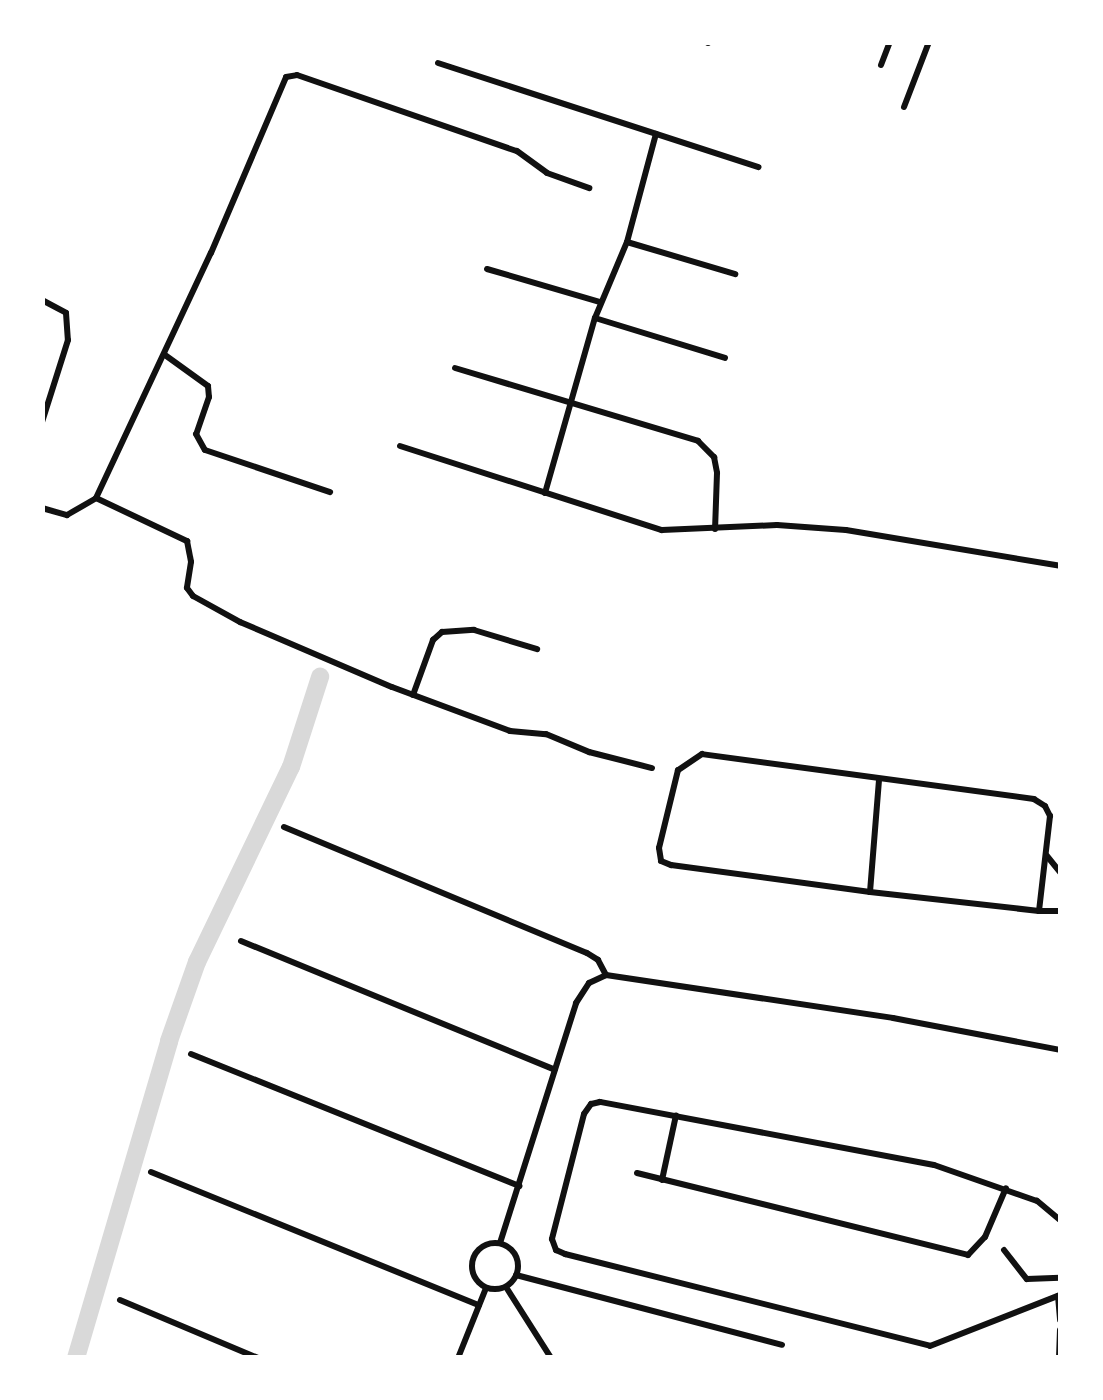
<!DOCTYPE html>
<style>
body{margin:0}
#map{position:relative;width:1103px;height:1400px;overflow:hidden;background:#fff;font-family:Manrope,sans-serif}
div>[style]{position:absolute}
.canal>*{height:18px;margin:-9px;padding:0 9px;transform-origin:9px;border-radius:9px;background:#d9d9d9}
.minor>*{height:6px;margin:-3px;padding:0 3px;transform-origin:3px;border-radius:3px;background:#111}
.minor>.ring{margin:-3px;padding:0;box-sizing:content-box;background:none;border:6px solid #111;border-radius:50%}
span{translate:-50% -50%;white-space:nowrap;text-align:center;line-height:1.15;-webkit-text-stroke:10px #fff;paint-order:stroke}
.frame{position:absolute;inset:0;border:45px solid #fff;pointer-events:none}
</style>
<div id="map">
<div class="canal">
<div style="left:76px;top:1358px;width:330px;rotate:-73.6deg"></div>
<div style="left:169px;top:1041px;width:84px;rotate:-70.5deg"></div>
<div style="left:197px;top:962px;width:216px;rotate:-64.3deg"></div>
<div style="left:291px;top:767px;width:95px;rotate:-72.1deg"></div>
</div>
<div class="minor">
<div style="left:708px;top:43px;width:1px;rotate:-90deg"></div>
<div style="left:438px;top:63px;width:337px;rotate:18deg"></div>
<div style="left:881px;top:65px;width:25px;rotate:-69deg"></div>
<div style="left:904px;top:107px;width:70px;rotate:-69deg"></div>
<div style="left:627px;top:242px;width:113px;rotate:16.5deg"></div>
<div style="left:487px;top:269px;width:118px;rotate:16.3deg"></div>
<div style="left:42px;top:300px;width:27px;rotate:28deg"></div>
<div style="left:66px;top:313px;width:27px;rotate:86deg"></div>
<div style="left:68px;top:340px;width:86px;rotate:107.6deg"></div>
<div style="left:595px;top:318px;width:136px;rotate:17.1deg"></div>
<div style="left:165px;top:355px;width:53px;rotate:35.8deg"></div>
<div style="left:208px;top:386px;width:11px;rotate:85deg"></div>
<div style="left:209px;top:397px;width:39px;rotate:109deg"></div>
<div style="left:196px;top:434px;width:18px;rotate:61deg"></div>
<div style="left:205px;top:450px;width:132px;rotate:18.6deg"></div>
<div style="left:455px;top:368px;width:254px;rotate:16.7deg"></div>
<div style="left:698px;top:441px;width:23px;rotate:45deg"></div>
<div style="left:714px;top:457px;width:16px;rotate:79deg"></div>
<div style="left:717px;top:473px;width:56px;rotate:92deg"></div>
<div style="left:400px;top:446px;width:275px;rotate:17.8deg"></div>
<div style="left:662px;top:530px;width:115px;rotate:-2.5deg"></div>
<div style="left:777px;top:525px;width:69px;rotate:4.1deg"></div>
<div style="left:846px;top:530px;width:217px;rotate:9.5deg"></div>
<div style="left:545px;top:493px;width:182px;rotate:-74.1deg"></div>
<div style="left:595px;top:318px;width:82px;rotate:-67.2deg"></div>
<div style="left:627px;top:242px;width:112px;rotate:-75deg"></div>
<div style="left:96px;top:498px;width:101px;rotate:25.3deg"></div>
<div style="left:187px;top:541px;width:21px;rotate:79deg"></div>
<div style="left:191px;top:562px;width:26px;rotate:99deg"></div>
<div style="left:187px;top:588px;width:10px;rotate:53deg"></div>
<div style="left:193px;top:596px;width:54px;rotate:29deg"></div>
<div style="left:240px;top:622px;width:165px;rotate:23.2deg"></div>
<div style="left:392px;top:687px;width:126px;rotate:20.4deg"></div>
<div style="left:510px;top:731px;width:36px;rotate:5deg"></div>
<div style="left:546px;top:734px;width:47px;rotate:22.7deg"></div>
<div style="left:589px;top:752px;width:65px;rotate:14.3deg"></div>
<div style="left:42px;top:508px;width:26px;rotate:16deg"></div>
<div style="left:67px;top:515px;width:34px;rotate:-30deg"></div>
<div style="left:96px;top:498px;width:271px;rotate:-64.9deg"></div>
<div style="left:211px;top:253px;width:191px;rotate:-66.9deg"></div>
<div style="left:286px;top:77px;width:11px;rotate:-10deg"></div>
<div style="left:297px;top:75px;width:233px;rotate:19.1deg"></div>
<div style="left:517px;top:151px;width:37px;rotate:36deg"></div>
<div style="left:547px;top:173px;width:45px;rotate:19.7deg"></div>
<div style="left:413px;top:695px;width:59px;rotate:-70deg"></div>
<div style="left:433px;top:640px;width:12px;rotate:-42deg"></div>
<div style="left:442px;top:632px;width:32px;rotate:-4deg"></div>
<div style="left:474px;top:630px;width:66px;rotate:16.8deg"></div>
<div style="left:284px;top:827px;width:328px;rotate:22.6deg"></div>
<div style="left:587px;top:953px;width:13px;rotate:32deg"></div>
<div style="left:598px;top:960px;width:17px;rotate:62deg"></div>
<div style="left:1047px;top:856px;width:21px;rotate:51deg"></div>
<div style="left:870px;top:892px;width:113px;rotate:-85.4deg"></div>
<div style="left:1039px;top:911px;width:96px;rotate:-83.4deg"></div>
<div style="left:1050px;top:816px;width:11px;rotate:-117deg"></div>
<div style="left:1045px;top:806px;width:13px;rotate:-148deg"></div>
<div style="left:1034px;top:799px;width:335px;rotate:-172.3deg"></div>
<div style="left:702px;top:754px;width:29px;rotate:146deg"></div>
<div style="left:678px;top:770px;width:80px;rotate:103.7deg"></div>
<div style="left:659px;top:848px;width:13px;rotate:81deg"></div>
<div style="left:661px;top:861px;width:11px;rotate:22deg"></div>
<div style="left:671px;top:865px;width:201px;rotate:7.7deg"></div>
<div style="left:870px;top:892px;width:170px;rotate:6.4deg"></div>
<div style="left:1039px;top:911px;width:21px"></div>
<div style="left:241px;top:941px;width:339px;rotate:22.3deg"></div>
<div style="left:191px;top:1054px;width:354px;rotate:21.9deg"></div>
<div style="left:151px;top:1172px;width:354px;rotate:22.1deg"></div>
<div style="left:637px;top:1173px;width:341px;rotate:13.9deg"></div>
<div style="left:968px;top:1255px;width:25px;rotate:-47deg"></div>
<div style="left:985px;top:1237px;width:53px;rotate:-66.8deg"></div>
<div style="left:662px;top:1180px;width:66px;rotate:-77.8deg"></div>
<div style="left:1060px;top:1220px;width:30px;rotate:-140deg"></div>
<div style="left:1037px;top:1201px;width:109px;rotate:-160.7deg"></div>
<div style="left:934px;top:1165px;width:340px;rotate:-169.3deg"></div>
<div style="left:600px;top:1102px;width:9px;rotate:167deg"></div>
<div style="left:591px;top:1104px;width:12px;rotate:125deg"></div>
<div style="left:584px;top:1114px;width:129px;rotate:104.4deg"></div>
<div style="left:552px;top:1239px;width:12px;rotate:70deg"></div>
<div style="left:556px;top:1250px;width:10px;rotate:24deg"></div>
<div style="left:565px;top:1254px;width:376px;rotate:14.1deg"></div>
<div style="left:930px;top:1346px;width:140px;rotate:-21.4deg"></div>
<div class="ring" style="left:472px;top:1243px;width:40px;height:40px"></div>
<div style="left:500px;top:1243px;width:252px;rotate:-72.4deg"></div>
<div style="left:576px;top:1003px;width:24px;rotate:-57deg"></div>
<div style="left:589px;top:983px;width:19px;rotate:-25deg"></div>
<div style="left:606px;top:975px;width:290px;rotate:8.5deg"></div>
<div style="left:893px;top:1018px;width:170px;rotate:10.8deg"></div>
<div style="left:1004px;top:1250px;width:37px;rotate:52deg"></div>
<div style="left:1027px;top:1279px;width:33px;rotate:-2deg"></div>
<div style="left:516px;top:1275px;width:275px;rotate:14.7deg"></div>
<div style="left:506px;top:1287px;width:84px;rotate:57.6deg"></div>
<div style="left:1058px;top:1296px;width:24px;rotate:85deg"></div>
<div style="left:120px;top:1300px;width:150px;rotate:22.8deg"></div>
<div style="left:458px;top:1358px;width:75px;rotate:-68.2deg"></div>
<div style="left:1059px;top:1358px;width:28px;rotate:-88deg"></div>
</div>
<div class="frame"></div>
</div>
